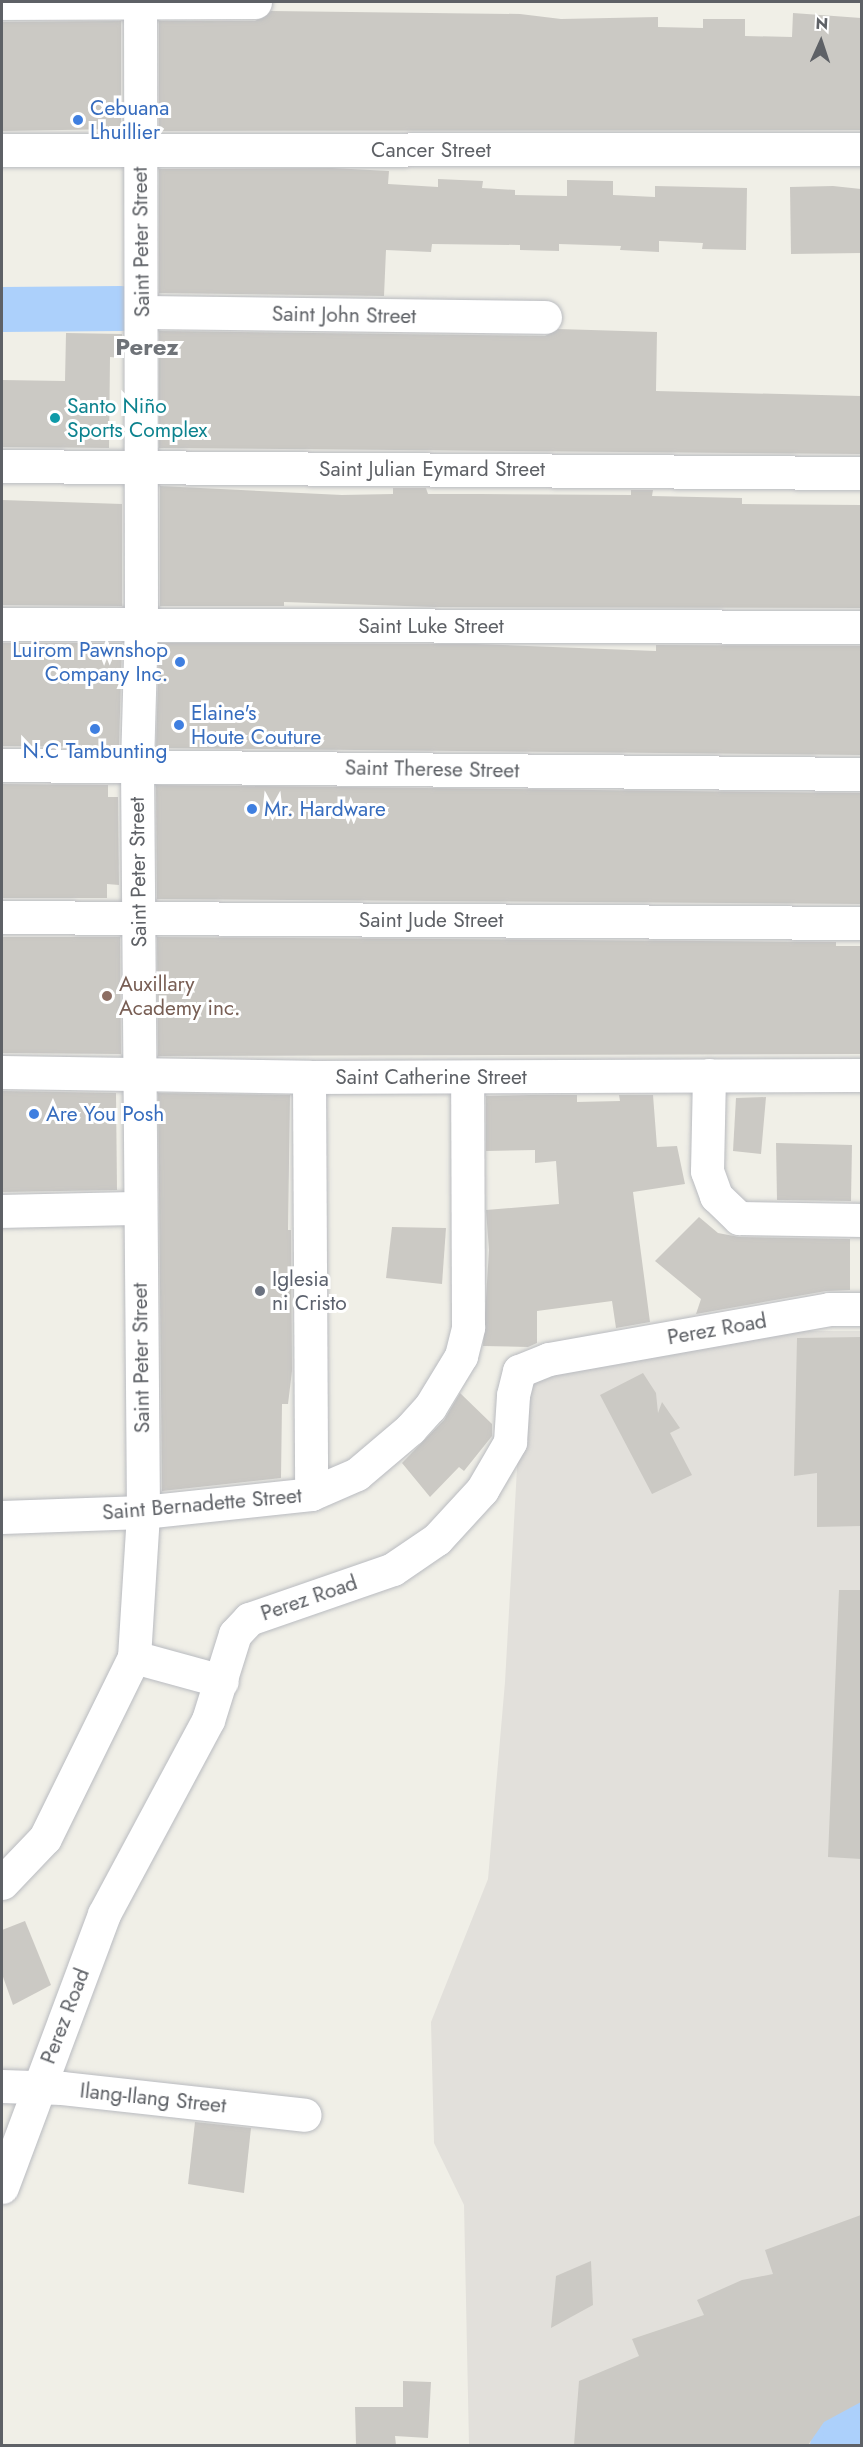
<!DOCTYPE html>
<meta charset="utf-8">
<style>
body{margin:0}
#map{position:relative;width:863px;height:2447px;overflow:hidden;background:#f0efe7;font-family:Jost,sans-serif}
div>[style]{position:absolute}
.industrial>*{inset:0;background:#e2e0db}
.river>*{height:45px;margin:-22.5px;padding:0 22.5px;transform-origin:22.5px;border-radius:22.5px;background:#acd0fb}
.building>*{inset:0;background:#cbc9c4}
.roads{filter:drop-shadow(0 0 2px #b9bbc0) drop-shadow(0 0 2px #b9bbc0)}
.minor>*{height:33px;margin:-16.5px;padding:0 16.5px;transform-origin:16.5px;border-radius:16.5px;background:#fff}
.dots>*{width:16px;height:16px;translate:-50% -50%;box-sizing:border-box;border:3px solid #fff;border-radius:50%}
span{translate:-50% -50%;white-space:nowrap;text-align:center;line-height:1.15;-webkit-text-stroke:6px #fff;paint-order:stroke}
.shop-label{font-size:21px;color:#366cbe}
.left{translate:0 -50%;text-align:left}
.right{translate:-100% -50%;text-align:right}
.street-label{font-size:21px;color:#5e6166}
.culture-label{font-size:21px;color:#0d838f}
.education-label{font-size:21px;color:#785e54}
.worship-label{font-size:21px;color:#5b616d}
.quarter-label{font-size:24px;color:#6f7378;font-weight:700}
.frame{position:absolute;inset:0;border:3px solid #5e6166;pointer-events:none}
.north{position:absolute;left:791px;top:12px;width:60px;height:60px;-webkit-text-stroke:4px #fff;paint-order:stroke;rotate:3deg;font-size:16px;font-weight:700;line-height:24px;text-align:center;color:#5e6166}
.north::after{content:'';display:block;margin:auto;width:21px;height:27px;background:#5e6166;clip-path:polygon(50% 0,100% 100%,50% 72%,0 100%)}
</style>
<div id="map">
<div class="industrial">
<div style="clip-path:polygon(796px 1331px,861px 1331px,861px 2411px,828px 2427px,817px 2445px,469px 2445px,464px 2205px,434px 2143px,431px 2022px,488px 1879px,505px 1682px,522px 1379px)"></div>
</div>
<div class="river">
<div style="left:2px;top:309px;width:119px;rotate:-0.5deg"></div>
<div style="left:832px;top:2446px;width:21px;rotate:-53deg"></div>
<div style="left:845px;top:2429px;width:19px;rotate:-25deg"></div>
</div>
<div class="building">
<div style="clip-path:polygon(271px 11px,520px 14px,561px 19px,658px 17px,658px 27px,703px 28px,703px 19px,745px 19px,745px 36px,792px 37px,793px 13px,861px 18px,861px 130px,159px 131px,159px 21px,255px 21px)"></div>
<div style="clip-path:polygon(121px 21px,121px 129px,2px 131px,2px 22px)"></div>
<div style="clip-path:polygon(332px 168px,389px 171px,388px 184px,438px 187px,438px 179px,483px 181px,482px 188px,515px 190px,515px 195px,567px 196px,567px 180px,613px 181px,613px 195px,655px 197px,655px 186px,747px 188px,746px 250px,702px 249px,703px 243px,659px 241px,659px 252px,620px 250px,621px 246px,559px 244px,559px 251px,520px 250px,520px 245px,432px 244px,431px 252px,386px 250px,384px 296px,159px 293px,159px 169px)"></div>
<div style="clip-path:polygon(833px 186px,861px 189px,861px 253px,791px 254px,790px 187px)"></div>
<div style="clip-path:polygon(558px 329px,657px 332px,656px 391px,861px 396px,861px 454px,159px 448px,159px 331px,545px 336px)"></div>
<div style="clip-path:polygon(66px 333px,122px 334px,122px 358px,110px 357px,109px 448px,2px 447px,2px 380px,65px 381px)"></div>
<div style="clip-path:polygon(160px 486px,342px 495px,393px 494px,393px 488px,426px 488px,428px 494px,480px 494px,631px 495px,631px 490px,653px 490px,652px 496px,742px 498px,742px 504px,861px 505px,861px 608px,435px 607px,284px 602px,284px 606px,160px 606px)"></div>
<div style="clip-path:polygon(2px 500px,122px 504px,122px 606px,2px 605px)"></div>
<div style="clip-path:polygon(2px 643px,122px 643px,119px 747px,2px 746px)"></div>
<div style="clip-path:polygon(159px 643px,475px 644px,656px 651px,656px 645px,861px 646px,861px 755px,156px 748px)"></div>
<div style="clip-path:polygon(2px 784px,108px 785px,108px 797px,118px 797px,119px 885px,107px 884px,107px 898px,2px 898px)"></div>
<div style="clip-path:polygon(156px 785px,861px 793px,861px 904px,157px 899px)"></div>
<div style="clip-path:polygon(2px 937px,120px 937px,121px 1054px,2px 1053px)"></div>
<div style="clip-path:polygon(157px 937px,836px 942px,836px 946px,861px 946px,861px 1054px,158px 1056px)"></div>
<div style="clip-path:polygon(2px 1091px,116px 1093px,117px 1190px,2px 1192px)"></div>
<div style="clip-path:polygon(158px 1093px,290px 1095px,288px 1230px,291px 1230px,292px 1371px,288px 1404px,282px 1404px,281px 1478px,162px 1491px)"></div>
<div style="clip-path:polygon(532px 1095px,577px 1095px,577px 1102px,620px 1101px,619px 1095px,653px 1095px,657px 1147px,677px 1146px,685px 1184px,633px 1192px,650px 1322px,616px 1328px,612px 1301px,537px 1311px,537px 1343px,528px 1347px,483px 1346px,489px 1250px,486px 1210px,559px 1204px,556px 1161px,535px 1163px,535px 1150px,486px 1151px,486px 1096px)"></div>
<div style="clip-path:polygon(766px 1097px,761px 1154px,733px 1151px,736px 1098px)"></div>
<div style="clip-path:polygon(776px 1143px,852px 1145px,851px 1201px,777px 1200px)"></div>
<div style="clip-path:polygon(699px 1217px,718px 1233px,739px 1237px,850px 1239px,850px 1290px,826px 1291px,696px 1314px,701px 1299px,655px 1261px)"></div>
<div style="clip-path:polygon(392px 1227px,446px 1228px,442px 1284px,386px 1278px)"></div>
<div style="clip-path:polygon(861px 1337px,861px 1526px,817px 1527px,817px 1473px,794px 1476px,797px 1338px)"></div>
<div style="clip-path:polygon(643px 1373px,656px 1393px,658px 1413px,662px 1402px,680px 1428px,670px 1433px,692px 1475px,652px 1494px,600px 1395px)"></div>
<div style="clip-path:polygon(460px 1393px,492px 1424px,492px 1436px,464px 1471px,459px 1467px,430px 1497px,402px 1463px,444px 1420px)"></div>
<div style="clip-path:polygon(839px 1590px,861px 1590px,861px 1859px,828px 1857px)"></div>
<div style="clip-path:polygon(25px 1921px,51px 1985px,13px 2005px,2px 1974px,2px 1930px)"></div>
<div style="clip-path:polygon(195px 2122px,251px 2128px,244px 2193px,188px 2184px)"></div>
<div style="clip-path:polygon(861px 2215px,861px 2402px,824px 2422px,808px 2445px,574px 2445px,579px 2381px,639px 2356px,632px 2339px,704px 2315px,697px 2300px,742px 2280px,773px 2274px,765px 2250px)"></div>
<div style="clip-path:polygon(591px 2261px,593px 2305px,551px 2328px,556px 2276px)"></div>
<div style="clip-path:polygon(403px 2381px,431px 2382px,428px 2438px,395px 2436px,396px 2445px,356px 2445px,355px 2407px,403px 2407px)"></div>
</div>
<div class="roads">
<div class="minor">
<div style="left:2px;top:3px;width:253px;rotate:-0.2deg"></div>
<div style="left:2px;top:150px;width:860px;rotate:-0.07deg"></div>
<div style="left:142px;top:312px;width:403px;rotate:0.7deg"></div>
<div style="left:2px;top:466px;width:860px;rotate:0.47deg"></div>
<div style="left:2px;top:624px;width:860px;rotate:0.2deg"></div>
<div style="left:2px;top:765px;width:860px;rotate:0.6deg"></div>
<div style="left:2px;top:917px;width:860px;rotate:0.4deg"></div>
<div style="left:2px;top:1072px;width:307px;rotate:0.9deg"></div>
<div style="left:309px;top:1077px;width:553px;rotate:-0.21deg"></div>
<div style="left:709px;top:1075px;width:96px;rotate:91.2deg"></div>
<div style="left:707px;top:1171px;width:27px;rotate:70deg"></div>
<div style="left:716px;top:1196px;width:32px;rotate:44deg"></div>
<div style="left:739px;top:1218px;width:123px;rotate:0.9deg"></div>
<div style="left:309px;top:1077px;width:417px;rotate:89.7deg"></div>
<div style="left:2px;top:1211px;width:137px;rotate:-1.3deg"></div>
<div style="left:2px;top:1517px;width:141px;rotate:-2deg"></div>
<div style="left:143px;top:1512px;width:169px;rotate:-6.1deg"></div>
<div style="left:311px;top:1494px;width:50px;rotate:-23.5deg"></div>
<div style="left:357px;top:1474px;width:70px;rotate:-40.3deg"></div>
<div style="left:410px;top:1429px;width:30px;rotate:-48deg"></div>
<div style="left:430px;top:1407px;width:60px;rotate:-58.7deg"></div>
<div style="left:461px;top:1356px;width:30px;rotate:-76deg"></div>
<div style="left:468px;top:1327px;width:249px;rotate:-90.2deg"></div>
<div style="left:134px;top:1657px;width:91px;rotate:15.3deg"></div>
<div style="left:2px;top:1883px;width:62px;rotate:-46.3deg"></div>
<div style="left:45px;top:1838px;width:202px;rotate:-63.8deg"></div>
<div style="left:134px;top:1657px;width:145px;rotate:-86.4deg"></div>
<div style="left:143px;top:1512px;width:747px;rotate:-90.46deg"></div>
<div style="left:137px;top:765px;width:139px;rotate:-88.4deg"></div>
<div style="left:141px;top:626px;width:624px;rotate:-90.09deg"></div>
<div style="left:2px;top:2086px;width:60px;rotate:1.9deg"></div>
<div style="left:62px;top:2088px;width:244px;rotate:6.3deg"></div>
<div style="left:2px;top:2187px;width:291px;rotate:-69.5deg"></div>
<div style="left:104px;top:1914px;width:220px;rotate:-61.8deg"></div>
<div style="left:208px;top:1720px;width:90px;rotate:-72.6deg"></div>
<div style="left:235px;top:1634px;width:21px;rotate:-47deg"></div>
<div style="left:249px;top:1619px;width:152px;rotate:-19.1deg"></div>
<div style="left:393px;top:1569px;width:53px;rotate:-34.3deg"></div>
<div style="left:437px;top:1539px;width:67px;rotate:-47.4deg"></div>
<div style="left:482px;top:1490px;width:56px;rotate:-59.7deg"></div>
<div style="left:510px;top:1442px;width:47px;rotate:-86.3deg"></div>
<div style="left:513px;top:1395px;width:25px;rotate:-76deg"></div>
<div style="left:519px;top:1371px;width:32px;rotate:-22deg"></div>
<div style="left:549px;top:1359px;width:284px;rotate:-10.1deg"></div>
<div style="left:829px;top:1309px;width:33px"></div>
</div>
</div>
<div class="dots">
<div style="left:78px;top:120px;background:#3f7fe0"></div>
<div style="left:55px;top:418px;background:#0f9aa8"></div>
<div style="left:180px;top:662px;background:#3f7fe0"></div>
<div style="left:179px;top:725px;background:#3f7fe0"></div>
<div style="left:95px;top:729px;background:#3f7fe0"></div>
<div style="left:252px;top:809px;background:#3f7fe0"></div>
<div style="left:107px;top:996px;background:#8d6e63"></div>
<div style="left:34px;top:1114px;background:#3f7fe0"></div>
<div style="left:260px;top:1291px;background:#6b7280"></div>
</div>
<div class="shop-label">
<span class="left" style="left:90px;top:120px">Cebuana<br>Lhuillier</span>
<span class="right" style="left:168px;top:662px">Luirom Pawnshop<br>Company Inc.</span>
<span class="left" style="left:191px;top:725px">Elaine's<br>Houte Couture</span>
<span style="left:95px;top:751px">N.C Tambunting</span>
<span class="left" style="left:264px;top:809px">Mr. Hardware</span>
<span class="left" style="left:46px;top:1114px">Are You Posh</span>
</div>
<div class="street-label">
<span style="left:431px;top:150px">Cancer Street</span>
<span style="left:141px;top:242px;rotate:-91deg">Saint Peter Street</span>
<span style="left:344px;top:315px;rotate:1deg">Saint John Street</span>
<span style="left:432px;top:469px">Saint Julian Eymard Street</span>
<span style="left:431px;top:626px">Saint Luke Street</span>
<span style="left:432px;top:769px;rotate:1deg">Saint Therese Street</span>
<span style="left:138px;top:872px;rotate:-91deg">Saint Peter Street</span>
<span style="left:431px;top:920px">Saint Jude Street</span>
<span style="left:431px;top:1077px">Saint Catherine Street</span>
<span style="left:717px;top:1329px;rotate:-10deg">Perez Road</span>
<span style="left:141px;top:1358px;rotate:-91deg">Saint Peter Street</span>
<span style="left:202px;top:1504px;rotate:-5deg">Saint Bernadette Street</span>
<span style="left:309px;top:1598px;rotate:-19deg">Perez Road</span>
<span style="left:65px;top:2016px;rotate:-69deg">Perez Road</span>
<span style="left:153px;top:2098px;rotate:6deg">Ilang-Ilang Street</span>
</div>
<div class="culture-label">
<span class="left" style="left:67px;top:418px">Santo Niño<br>Sports Complex</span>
</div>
<div class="education-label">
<span class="left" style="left:119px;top:996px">Auxillary<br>Academy inc.</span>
</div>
<div class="worship-label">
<span class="left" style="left:272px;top:1291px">Iglesia<br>ni Cristo</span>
</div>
<div class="quarter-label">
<span style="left:147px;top:347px">Perez</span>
</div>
<div class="frame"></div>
<div class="north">N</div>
</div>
